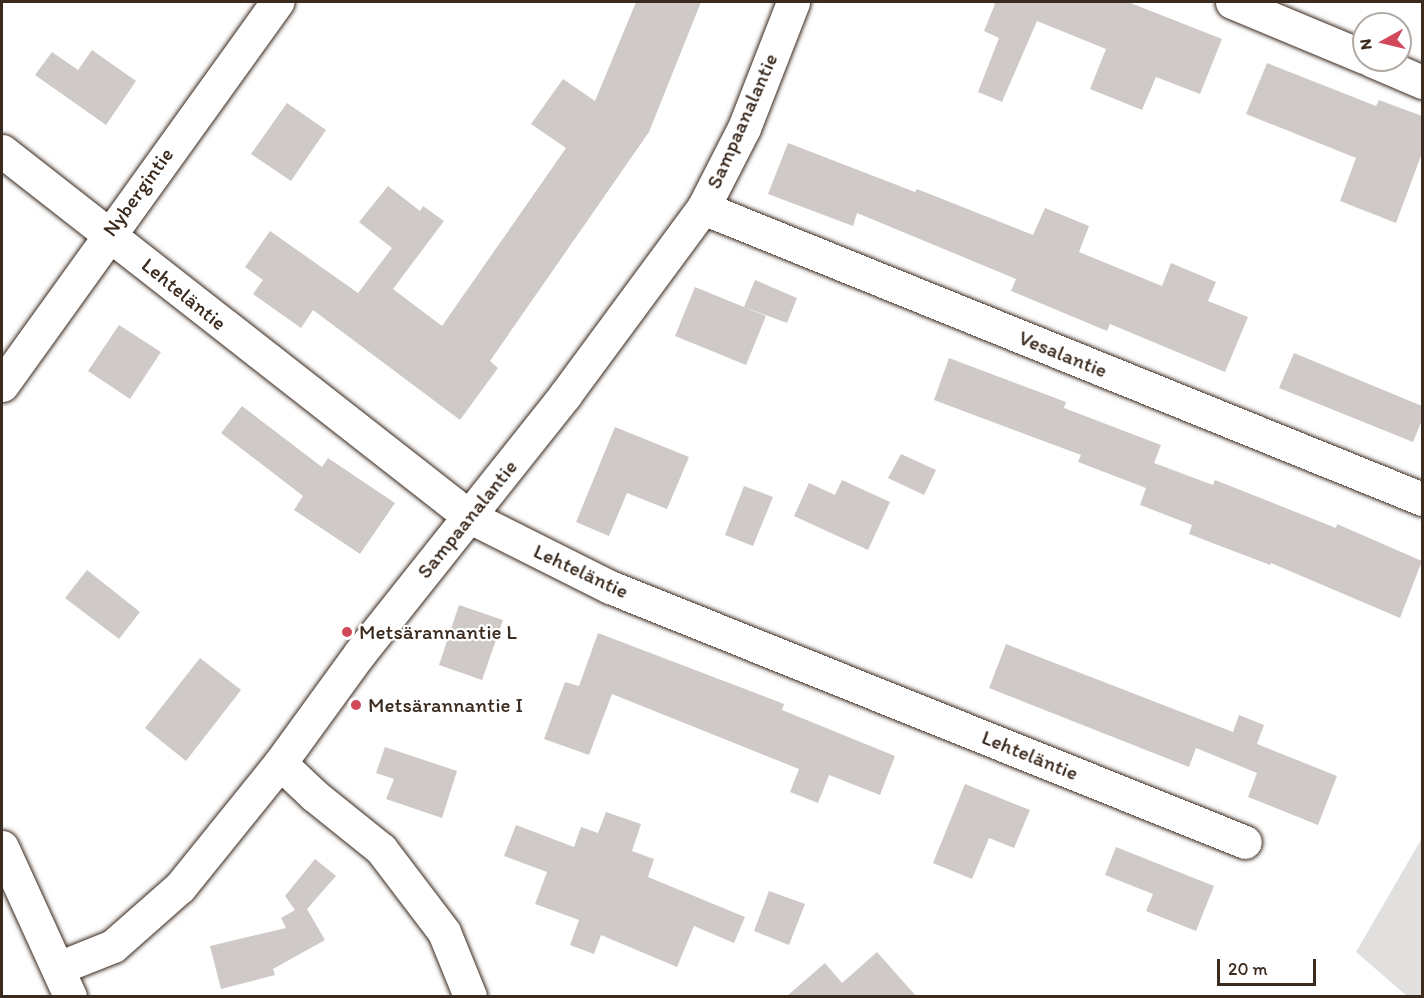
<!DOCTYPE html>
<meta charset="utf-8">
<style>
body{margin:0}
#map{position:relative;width:1424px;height:998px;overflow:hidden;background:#fff;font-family:Itim,sans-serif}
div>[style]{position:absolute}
.green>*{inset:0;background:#e2e0de}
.building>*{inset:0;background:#cfcac7}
.roads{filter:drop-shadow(0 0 2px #3b2a1e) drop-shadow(0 0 2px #3b2a1e)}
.minor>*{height:33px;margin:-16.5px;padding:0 16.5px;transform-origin:16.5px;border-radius:16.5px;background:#fff}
.dots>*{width:16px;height:16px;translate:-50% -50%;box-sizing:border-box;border:3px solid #fff;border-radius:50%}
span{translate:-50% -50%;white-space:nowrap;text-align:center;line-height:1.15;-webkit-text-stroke:4.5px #fff;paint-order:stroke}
.street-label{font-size:21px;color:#3b2a1e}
.poi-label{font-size:21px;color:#3b2a1e}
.left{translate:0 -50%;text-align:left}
.frame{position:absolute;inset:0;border:3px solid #3b2a1e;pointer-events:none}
.north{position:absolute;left:1352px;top:12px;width:60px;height:60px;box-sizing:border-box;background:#fff;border:2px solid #b1aaa5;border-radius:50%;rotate:262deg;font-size:16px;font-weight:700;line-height:24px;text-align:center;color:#3b2a1e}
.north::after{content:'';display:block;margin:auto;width:21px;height:27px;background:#d1495b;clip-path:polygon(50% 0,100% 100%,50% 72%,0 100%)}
.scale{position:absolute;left:1217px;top:959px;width:99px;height:27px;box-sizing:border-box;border:3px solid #3b2a1e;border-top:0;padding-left:8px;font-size:18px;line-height:21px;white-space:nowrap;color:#3b2a1e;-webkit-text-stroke:4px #fff;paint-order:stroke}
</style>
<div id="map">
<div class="green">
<div style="clip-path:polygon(1422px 838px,1422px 996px,1407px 996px,1356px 952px)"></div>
</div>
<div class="building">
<div style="clip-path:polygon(636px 2px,701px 2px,649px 132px,490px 361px,498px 368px,460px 420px,313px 310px,301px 328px,253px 294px,263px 280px,245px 267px,270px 231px,358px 293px,392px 248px,359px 222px,388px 186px,420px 211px,423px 206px,444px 221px,393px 289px,442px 326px,566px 148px,531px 124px,563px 79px,595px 101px)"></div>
<div style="clip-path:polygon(992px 2px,1128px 2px,1222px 39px,1200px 94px,1156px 77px,1142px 110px,1090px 89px,1106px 49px,1037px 21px,1002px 102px,978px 92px,999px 38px,984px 31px,995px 4px)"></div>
<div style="clip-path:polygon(92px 50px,136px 81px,106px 125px,35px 75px,52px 52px,78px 70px)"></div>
<div style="clip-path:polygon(1267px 63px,1376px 106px,1379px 100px,1422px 116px,1422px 153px,1396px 223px,1340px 201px,1356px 158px,1246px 114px)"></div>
<div style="clip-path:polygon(287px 103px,326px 130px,291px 181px,251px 154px)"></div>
<div style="clip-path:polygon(788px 143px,915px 192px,917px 189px,1033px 235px,1045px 208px,1089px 226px,1079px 252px,1162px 286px,1171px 263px,1216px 282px,1208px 301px,1248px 317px,1225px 372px,1110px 324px,1107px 331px,1011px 291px,1016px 279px,857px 213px,853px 226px,768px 194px)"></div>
<div style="clip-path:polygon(755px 280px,797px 298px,787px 323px,744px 307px)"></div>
<div style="clip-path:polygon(695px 287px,766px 316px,746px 365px,675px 336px)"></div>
<div style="clip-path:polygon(119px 325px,161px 352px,130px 399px,88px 371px)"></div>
<div style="clip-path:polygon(1294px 353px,1422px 406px,1422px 420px,1413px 442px,1279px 388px)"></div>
<div style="clip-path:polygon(949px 358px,1066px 402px,1064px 408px,1161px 445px,1154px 463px,1213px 485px,1215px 480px,1336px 528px,1337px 524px,1422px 561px,1400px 618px,1271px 563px,1270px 565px,1189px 534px,1192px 525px,1140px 505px,1146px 488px,1078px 462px,1081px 455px,934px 400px)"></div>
<div style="clip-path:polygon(242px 406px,322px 467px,328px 458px,395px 503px,360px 554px,294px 510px,303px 496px,221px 433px)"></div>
<div style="clip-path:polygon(615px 427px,689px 457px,667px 509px,627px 493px,609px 536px,576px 522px)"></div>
<div style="clip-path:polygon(901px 454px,936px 470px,924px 495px,888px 478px)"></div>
<div style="clip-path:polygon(842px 480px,890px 502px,868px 550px,794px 516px,809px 483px,835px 495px)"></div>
<div style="clip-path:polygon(744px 486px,773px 497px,753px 546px,725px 535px)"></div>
<div style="clip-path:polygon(87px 570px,140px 612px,119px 639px,65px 598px)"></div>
<div style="clip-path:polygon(459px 605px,503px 620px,482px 680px,439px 665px)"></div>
<div style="clip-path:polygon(598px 633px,784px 704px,782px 710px,895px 756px,880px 795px,829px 775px,818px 803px,790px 792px,799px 769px,612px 694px,589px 755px,544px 739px,565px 682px,579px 686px)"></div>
<div style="clip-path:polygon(1006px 644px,1233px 732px,1239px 715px,1264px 725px,1257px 744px,1337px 776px,1318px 825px,1248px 797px,1257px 773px,1196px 748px,1189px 767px,989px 688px)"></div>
<div style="clip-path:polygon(200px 658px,241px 690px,186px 761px,145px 728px)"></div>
<div style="clip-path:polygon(385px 747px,457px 771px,442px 818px,386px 799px,394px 779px,376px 773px)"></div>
<div style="clip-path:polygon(965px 784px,1030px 810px,1014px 848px,989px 838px,972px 879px,933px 863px)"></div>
<div style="clip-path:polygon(606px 812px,641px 824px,632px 851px,654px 859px,648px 877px,745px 917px,734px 943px,694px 926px,677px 967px,601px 935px,594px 954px,570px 945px,579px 920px,535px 904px,547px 872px,504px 856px,516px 825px,574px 847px,581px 827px,598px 833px)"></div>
<div style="clip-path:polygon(1116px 847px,1214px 886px,1196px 931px,1146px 911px,1153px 894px,1105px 875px)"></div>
<div style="clip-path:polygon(315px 859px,336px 876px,307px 909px,325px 940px,273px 969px,275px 975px,221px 989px,210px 946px,286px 928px,281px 918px,295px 910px,285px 896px)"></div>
<div style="clip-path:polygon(769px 891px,805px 904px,789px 945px,754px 931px)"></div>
<div style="clip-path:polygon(877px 952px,916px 996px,787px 996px,825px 963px,842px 983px)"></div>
</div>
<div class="roads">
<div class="minor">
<div style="left:1232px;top:2px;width:143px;rotate:22.6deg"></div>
<div style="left:1371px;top:60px;width:56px;rotate:23.3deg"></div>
<div style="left:2px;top:151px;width:594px;rotate:38.03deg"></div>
<div style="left:470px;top:517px;width:157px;rotate:26.6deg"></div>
<div style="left:610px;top:587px;width:684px;rotate:21.88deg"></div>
<div style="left:703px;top:208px;width:776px;rotate:22.03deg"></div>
<div style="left:2px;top:385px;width:472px;rotate:-54.3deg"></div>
<div style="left:280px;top:763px;width:48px;rotate:43.3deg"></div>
<div style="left:315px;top:796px;width:85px;rotate:38.8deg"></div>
<div style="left:381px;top:849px;width:104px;rotate:52.8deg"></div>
<div style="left:444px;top:932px;width:69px;rotate:67.9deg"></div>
<div style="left:2px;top:847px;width:164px;rotate:65.5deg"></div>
<div style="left:58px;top:968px;width:59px;rotate:-21.8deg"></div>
<div style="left:113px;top:946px;width:89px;rotate:-41.4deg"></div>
<div style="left:180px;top:887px;width:159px;rotate:-51.1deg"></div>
<div style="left:280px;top:763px;width:136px;rotate:-54deg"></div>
<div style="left:360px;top:653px;width:330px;rotate:-51.5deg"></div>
<div style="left:565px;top:395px;width:232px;rotate:-53.6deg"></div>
<div style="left:703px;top:208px;width:90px;rotate:-62.9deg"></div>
<div style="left:744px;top:128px;width:135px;rotate:-68.7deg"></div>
</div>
</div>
<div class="dots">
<div style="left:347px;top:632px;background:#d1495b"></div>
<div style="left:356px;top:705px;background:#d1495b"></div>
</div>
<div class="street-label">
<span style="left:742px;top:121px;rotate:-66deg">Sampaanalantie</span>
<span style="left:138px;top:192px;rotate:-54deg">Nybergintie</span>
<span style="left:184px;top:294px;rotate:39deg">Lehteläntie</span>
<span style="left:1063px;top:354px;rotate:22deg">Vesalantie</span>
<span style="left:467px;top:519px;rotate:-51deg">Sampaanalantie</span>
<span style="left:581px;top:571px;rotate:25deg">Lehteläntie</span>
<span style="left:1030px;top:755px;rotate:22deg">Lehteläntie</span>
</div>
<div class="poi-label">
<span class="left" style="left:359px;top:632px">Metsärannantie L</span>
<span class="left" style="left:368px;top:705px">Metsärannantie I</span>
</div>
<div class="frame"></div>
<div class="north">N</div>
<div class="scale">20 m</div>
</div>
